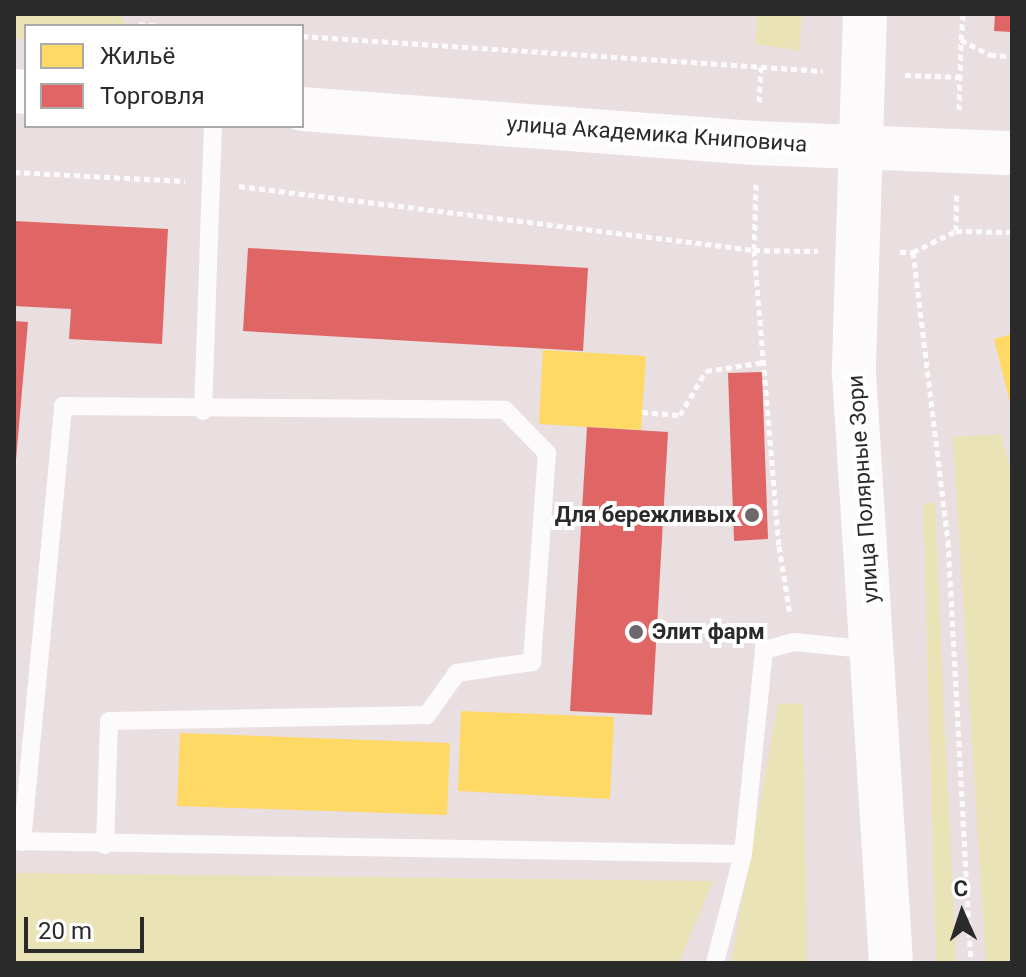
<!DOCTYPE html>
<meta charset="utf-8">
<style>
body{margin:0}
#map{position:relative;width:1026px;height:977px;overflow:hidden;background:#e9dee0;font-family:Roboto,sans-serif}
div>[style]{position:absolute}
.green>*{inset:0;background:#eae3b5}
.homes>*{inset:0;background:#ffd966}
.shops>*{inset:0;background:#e06666}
.path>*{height:5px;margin-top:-2.5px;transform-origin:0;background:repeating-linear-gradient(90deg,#fcfafa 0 6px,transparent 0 10px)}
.service>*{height:18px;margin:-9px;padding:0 9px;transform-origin:9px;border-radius:9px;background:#fcfafa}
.secondary>*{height:44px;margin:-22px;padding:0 22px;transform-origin:22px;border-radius:22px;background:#fcfafa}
.dots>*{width:22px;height:22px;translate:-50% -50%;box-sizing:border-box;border:4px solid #fff;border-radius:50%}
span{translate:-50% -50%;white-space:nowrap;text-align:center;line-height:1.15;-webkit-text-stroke:8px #fff;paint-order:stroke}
.street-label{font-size:22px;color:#2a2a2a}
.poi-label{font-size:22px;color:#2a2a2a;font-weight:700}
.right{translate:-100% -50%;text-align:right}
.left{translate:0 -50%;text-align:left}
.frame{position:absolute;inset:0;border:16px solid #2a2a2a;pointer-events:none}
.legend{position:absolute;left:24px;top:24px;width:280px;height:104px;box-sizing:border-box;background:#fff;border:2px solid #aaa;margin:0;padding:10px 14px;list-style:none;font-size:24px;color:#2a2a2a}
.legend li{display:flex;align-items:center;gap:16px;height:40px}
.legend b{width:40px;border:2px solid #aaa}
.north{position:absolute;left:922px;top:873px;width:80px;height:80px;-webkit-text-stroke:6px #fff;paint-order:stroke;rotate:357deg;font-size:22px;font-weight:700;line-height:32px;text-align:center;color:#2a2a2a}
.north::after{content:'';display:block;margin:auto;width:28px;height:36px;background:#2a2a2a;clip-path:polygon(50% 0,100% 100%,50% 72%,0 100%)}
.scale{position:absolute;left:24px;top:917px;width:120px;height:36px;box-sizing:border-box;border:4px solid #2a2a2a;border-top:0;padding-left:10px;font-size:24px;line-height:28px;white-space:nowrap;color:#2a2a2a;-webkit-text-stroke:6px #fff;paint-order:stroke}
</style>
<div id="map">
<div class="green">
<div style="clip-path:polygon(14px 14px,121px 15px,126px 26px,26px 26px,26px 39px,14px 38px)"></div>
<div style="clip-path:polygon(758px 14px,802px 14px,799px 51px,755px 44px)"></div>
<div style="clip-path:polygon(1001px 434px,1012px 476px,1012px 963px,986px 963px,953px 437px)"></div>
<div style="clip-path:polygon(935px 502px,942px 667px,956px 963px,936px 963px,923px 504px)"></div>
<div style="clip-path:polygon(803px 703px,807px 963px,731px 963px,778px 704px)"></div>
<div style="clip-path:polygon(14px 872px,21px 873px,713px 881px,679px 963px,14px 963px)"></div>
</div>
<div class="homes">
<div style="clip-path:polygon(1012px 334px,1012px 407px,1011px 407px,994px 339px)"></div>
<div style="clip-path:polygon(543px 350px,646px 356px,641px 430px,539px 424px)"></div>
<div style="clip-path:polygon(461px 711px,614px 717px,610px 799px,458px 791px)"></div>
<div style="clip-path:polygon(180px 733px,450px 743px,447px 815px,177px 806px)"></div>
</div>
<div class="shops">
<div style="clip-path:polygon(995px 14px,1012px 14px,1012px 32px,994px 31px)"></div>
<div style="clip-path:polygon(14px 221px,168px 229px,162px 344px,69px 339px,71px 309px,14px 306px)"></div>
<div style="clip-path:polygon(248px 248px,588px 268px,583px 351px,243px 331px)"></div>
<div style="clip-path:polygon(14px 321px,28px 322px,16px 460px,14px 460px)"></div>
<div style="clip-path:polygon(762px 372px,768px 539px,734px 541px,728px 373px)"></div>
<div style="clip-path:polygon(587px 427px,668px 432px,652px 715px,570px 711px)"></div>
</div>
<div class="path">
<div style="left:963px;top:14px;width:26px;rotate:94deg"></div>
<div style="left:961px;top:40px;width:33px;rotate:27deg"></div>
<div style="left:990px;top:55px;width:22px;rotate:3deg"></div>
<div style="left:139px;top:24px;width:23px;rotate:5deg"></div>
<div style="left:302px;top:36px;width:522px;rotate:3.84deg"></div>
<div style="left:905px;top:75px;width:55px;rotate:2.1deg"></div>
<div style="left:759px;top:102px;width:35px;rotate:-87deg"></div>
<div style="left:959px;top:110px;width:70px;rotate:-88.4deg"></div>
<div style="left:14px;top:172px;width:171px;rotate:3deg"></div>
<div style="left:756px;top:184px;width:66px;rotate:91.7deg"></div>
<div style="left:754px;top:250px;width:64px;rotate:0.9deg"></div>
<div style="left:239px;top:186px;width:519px;rotate:7.08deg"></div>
<div style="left:754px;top:250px;width:297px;rotate:85.2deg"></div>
<div style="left:779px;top:546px;width:70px;rotate:80.9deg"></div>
<div style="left:956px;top:231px;width:39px;rotate:-89deg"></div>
<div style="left:900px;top:252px;width:13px"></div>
<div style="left:913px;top:252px;width:48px;rotate:-26deg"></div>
<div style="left:956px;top:231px;width:56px;rotate:1deg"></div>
<div style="left:913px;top:252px;width:291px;rotate:83.1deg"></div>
<div style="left:948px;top:541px;width:423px;rotate:86.9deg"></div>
<div style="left:642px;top:412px;width:38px;rotate:5deg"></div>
<div style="left:680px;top:415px;width:51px;rotate:-59.4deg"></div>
<div style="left:706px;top:371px;width:60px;rotate:-8.7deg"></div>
</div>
<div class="service">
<div style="left:203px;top:411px;width:285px;rotate:-88deg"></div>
<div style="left:14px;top:841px;width:729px;rotate:1.02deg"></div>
<div style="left:743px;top:854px;width:205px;rotate:-84.1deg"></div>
<div style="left:764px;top:650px;width:31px;rotate:-15deg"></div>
<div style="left:794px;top:642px;width:80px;rotate:5.7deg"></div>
<div style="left:22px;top:842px;width:438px;rotate:-84.6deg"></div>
<div style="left:63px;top:406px;width:442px;rotate:0.5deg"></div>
<div style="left:505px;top:410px;width:60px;rotate:45.7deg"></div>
<div style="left:547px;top:453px;width:210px;rotate:94.1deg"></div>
<div style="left:532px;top:662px;width:76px;rotate:171.7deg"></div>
<div style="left:457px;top:673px;width:52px;rotate:125.5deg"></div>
<div style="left:427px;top:715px;width:318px;rotate:178.9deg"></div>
<div style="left:109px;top:721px;width:124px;rotate:91.8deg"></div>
<div style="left:715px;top:963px;width:113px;rotate:-75.6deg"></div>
</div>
<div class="secondary">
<div style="left:865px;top:14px;width:359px;rotate:91.8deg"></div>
<div style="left:854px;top:373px;width:591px;rotate:86.41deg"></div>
<div style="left:14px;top:91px;width:12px;rotate:5deg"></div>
<div style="left:302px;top:109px;width:457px;rotate:4.3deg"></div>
<div style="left:758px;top:143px;width:254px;rotate:2.3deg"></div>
</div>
<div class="dots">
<div style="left:752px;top:515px;background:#6d696a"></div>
<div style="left:636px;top:632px;background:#6d696a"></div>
</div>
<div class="street-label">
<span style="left:657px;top:134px;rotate:4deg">улица Академика Книповича</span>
<span style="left:863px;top:489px;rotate:-94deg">улица Полярные Зори</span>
</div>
<div class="poi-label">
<span class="right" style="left:736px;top:515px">Для бережливых</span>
<span class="left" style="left:652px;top:632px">Элит фарм</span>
</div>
<div class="frame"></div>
<ul class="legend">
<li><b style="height:22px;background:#ffd966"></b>Жильё</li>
<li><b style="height:22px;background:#e06666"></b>Торговля</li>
</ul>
<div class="north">С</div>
<div class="scale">20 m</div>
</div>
